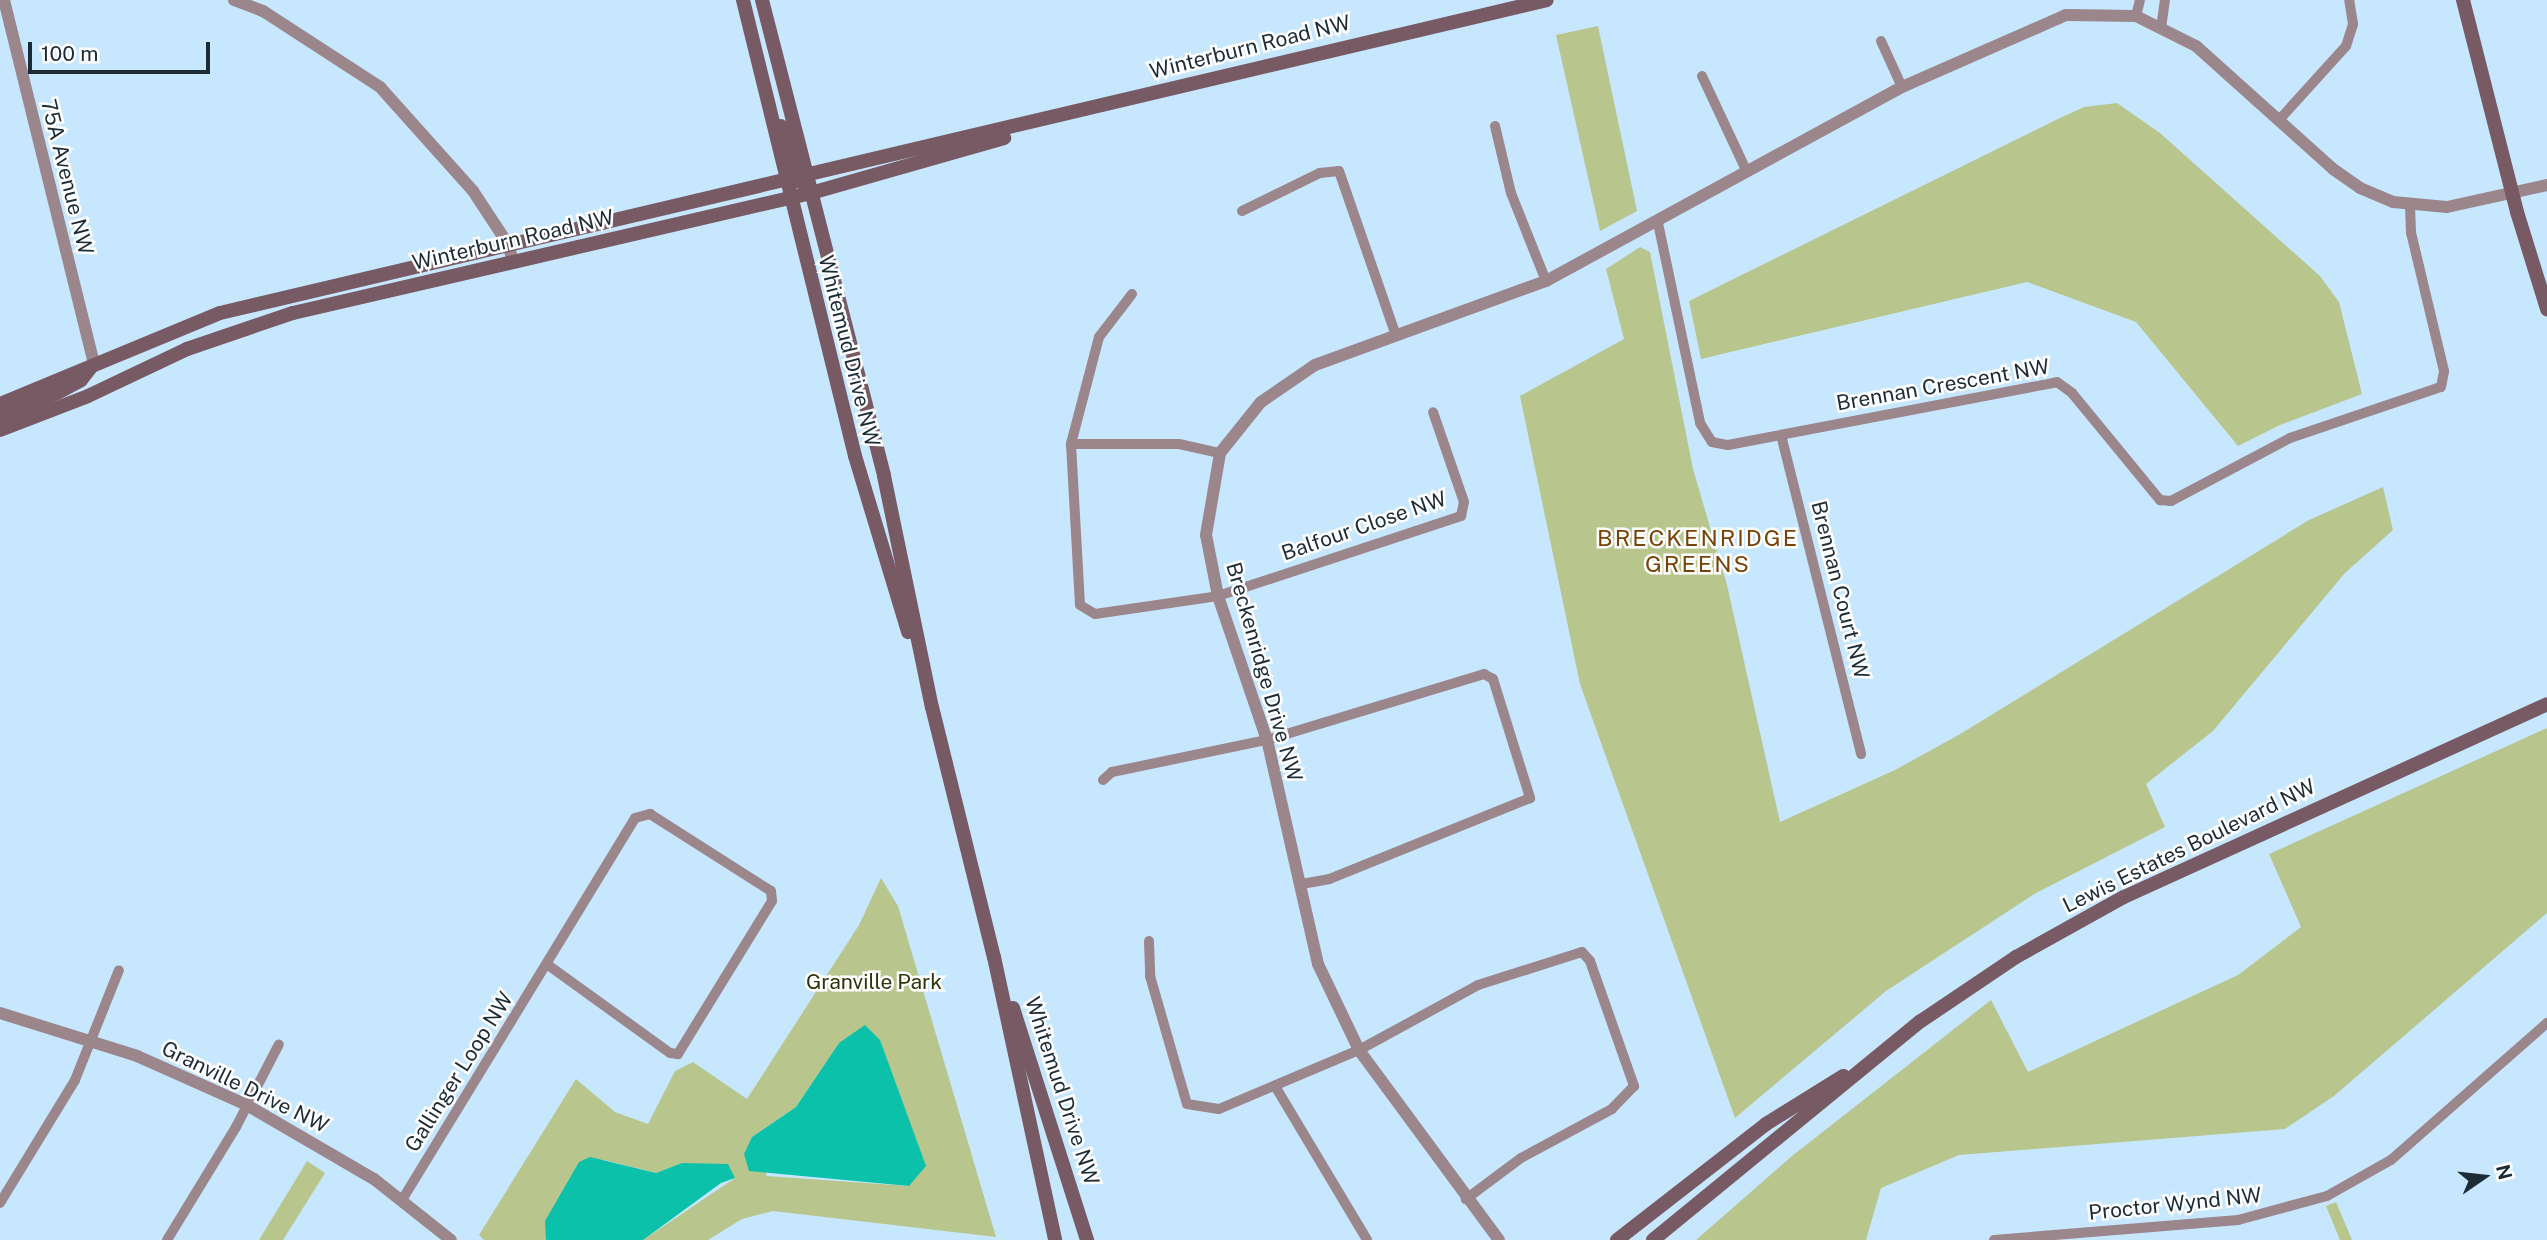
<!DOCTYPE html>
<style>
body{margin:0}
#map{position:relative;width:2547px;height:1240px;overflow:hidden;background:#c7e7ff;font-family:"Public Sans",sans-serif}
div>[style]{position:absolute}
.green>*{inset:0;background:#b8c68d}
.water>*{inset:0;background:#0cc1a9}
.minor>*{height:10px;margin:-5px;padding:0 5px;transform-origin:5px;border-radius:5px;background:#9b868c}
.tertiary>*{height:12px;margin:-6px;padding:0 6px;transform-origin:6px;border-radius:6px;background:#9b868c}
.secondary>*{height:14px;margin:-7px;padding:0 7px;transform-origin:7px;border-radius:7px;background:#775a63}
span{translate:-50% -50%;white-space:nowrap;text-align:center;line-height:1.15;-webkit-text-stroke:5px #fff;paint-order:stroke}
.street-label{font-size:21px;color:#1c2c37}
.park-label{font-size:21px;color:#2d350a}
.neighbourhood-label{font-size:23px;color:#794206;letter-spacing:2px}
.north{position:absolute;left:2449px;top:1142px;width:70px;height:70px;-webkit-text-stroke:5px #fff;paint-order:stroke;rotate:76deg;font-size:19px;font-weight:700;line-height:28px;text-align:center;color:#1c2c37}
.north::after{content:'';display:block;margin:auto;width:24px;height:32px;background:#1c2c37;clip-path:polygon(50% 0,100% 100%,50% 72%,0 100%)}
.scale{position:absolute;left:28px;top:42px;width:182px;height:32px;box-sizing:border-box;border:4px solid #1c2c37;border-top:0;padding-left:9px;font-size:21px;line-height:24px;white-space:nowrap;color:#1c2c37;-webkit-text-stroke:5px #fff;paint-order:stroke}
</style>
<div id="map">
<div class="green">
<div style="clip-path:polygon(1598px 26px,1637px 211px,1600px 231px,1556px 35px)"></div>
<div style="clip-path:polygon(2117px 103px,2160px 133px,2320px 276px,2339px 302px,2362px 394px,2280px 425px,2238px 446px,2136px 322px,2027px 282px,1701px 359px,1689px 301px,2060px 118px,2084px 107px)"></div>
<div style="clip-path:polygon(1640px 247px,1650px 252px,1693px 469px,1727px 585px,1780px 822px,1895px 770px,1962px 733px,2309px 520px,2383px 487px,2393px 530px,2345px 573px,2213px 731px,2146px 784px,2165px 827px,2036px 893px,1886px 991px,1735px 1118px,1580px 684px,1520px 396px,1624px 339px,1606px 269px)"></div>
<div style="clip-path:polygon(2547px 728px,2547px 913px,2334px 1096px,2285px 1129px,1959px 1155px,1881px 1188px,1866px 1240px,1696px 1240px,1792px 1156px,1991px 1000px,2028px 1072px,2238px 975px,2301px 927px,2269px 854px)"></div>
<div style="clip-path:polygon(evenodd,881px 878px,898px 906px,996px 1237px,773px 1211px,742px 1219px,708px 1240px,643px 1240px,735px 1178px,682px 1163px,656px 1173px,604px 1160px,546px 1240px,484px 1240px,479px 1235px,576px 1079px,615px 1112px,648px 1124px,675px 1071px,693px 1062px,747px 1099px,859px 925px,881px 878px,839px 1043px,909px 1186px,767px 1176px,752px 1137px,796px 1107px,839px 1043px)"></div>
<div style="clip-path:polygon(307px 1161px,325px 1173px,283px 1240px,259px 1240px)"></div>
<div style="clip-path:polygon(2336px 1202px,2352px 1240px,2340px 1240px,2326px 1206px)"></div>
</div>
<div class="water">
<div style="clip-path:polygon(865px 1025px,880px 1040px,926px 1166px,909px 1186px,749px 1171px,744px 1154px,752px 1137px,796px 1107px,839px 1043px)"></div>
<div style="clip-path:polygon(590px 1157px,656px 1173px,682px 1163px,728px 1164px,735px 1178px,721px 1183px,643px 1240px,546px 1240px,545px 1221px,579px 1162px)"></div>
</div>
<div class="minor">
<div style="left:2136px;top:16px;width:16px;rotate:-76deg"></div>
<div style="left:2161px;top:28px;width:28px;rotate:-82deg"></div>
<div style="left:1881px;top:41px;width:51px;rotate:65.5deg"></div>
<div style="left:1702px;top:76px;width:104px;rotate:64.9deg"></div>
<div style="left:2279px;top:120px;width:100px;rotate:-47.8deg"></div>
<div style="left:2346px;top:46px;width:23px;rotate:-72deg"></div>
<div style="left:2353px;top:24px;width:24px;rotate:-99deg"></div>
<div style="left:1495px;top:126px;width:69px;rotate:76.6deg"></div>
<div style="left:1511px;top:193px;width:95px;rotate:68.3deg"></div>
<div style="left:1242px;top:211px;width:87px;rotate:-26deg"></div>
<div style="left:1320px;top:173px;width:19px;rotate:-6deg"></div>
<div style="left:1339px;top:171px;width:171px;rotate:70.9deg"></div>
<div style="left:1658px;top:223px;width:204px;rotate:78.1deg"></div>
<div style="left:1700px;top:423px;width:22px;rotate:58deg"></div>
<div style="left:1712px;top:442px;width:16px;rotate:11deg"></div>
<div style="left:1728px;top:445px;width:335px;rotate:-10.8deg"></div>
<div style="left:2057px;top:382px;width:19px;rotate:36deg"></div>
<div style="left:2072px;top:393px;width:139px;rotate:50.6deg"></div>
<div style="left:2160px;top:500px;width:11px;rotate:5deg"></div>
<div style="left:2171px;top:501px;width:135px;rotate:-27.9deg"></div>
<div style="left:2290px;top:438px;width:159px;rotate:-18.7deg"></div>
<div style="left:2441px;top:387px;width:16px;rotate:-79deg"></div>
<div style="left:2444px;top:371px;width:142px;rotate:-103.4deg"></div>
<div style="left:2411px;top:233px;width:27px;rotate:-92deg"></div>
<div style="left:1132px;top:294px;width:54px;rotate:127.5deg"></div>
<div style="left:1099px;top:337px;width:111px;rotate:104.7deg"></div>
<div style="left:1071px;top:444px;width:161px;rotate:86.8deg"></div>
<div style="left:1080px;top:605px;width:17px;rotate:31deg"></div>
<div style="left:1095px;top:614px;width:124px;rotate:-8.3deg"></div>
<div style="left:1218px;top:596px;width:256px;rotate:-18.2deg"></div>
<div style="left:1461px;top:516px;width:14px;rotate:-78deg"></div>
<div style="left:1464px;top:502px;width:95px;rotate:-109deg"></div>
<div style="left:1781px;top:435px;width:329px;rotate:75.9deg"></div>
<div style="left:1071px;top:444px;width:108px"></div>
<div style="left:1179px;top:444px;width:42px;rotate:12.4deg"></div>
<div style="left:1103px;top:780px;width:12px;rotate:-42deg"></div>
<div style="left:1112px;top:772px;width:158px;rotate:-11.7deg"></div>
<div style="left:1267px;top:740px;width:227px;rotate:-16.9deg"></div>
<div style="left:1484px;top:674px;width:10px;rotate:29deg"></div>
<div style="left:1493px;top:679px;width:125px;rotate:72.7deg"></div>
<div style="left:1530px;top:798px;width:216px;rotate:158deg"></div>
<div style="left:1330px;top:879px;width:29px;rotate:170deg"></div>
<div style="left:1149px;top:941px;width:35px;rotate:88deg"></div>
<div style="left:1150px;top:976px;width:133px;rotate:73.9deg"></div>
<div style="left:1187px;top:1104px;width:32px;rotate:9deg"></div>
<div style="left:1219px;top:1109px;width:152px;rotate:-22.9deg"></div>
<div style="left:1359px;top:1050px;width:136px;rotate:-28.6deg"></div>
<div style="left:1478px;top:985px;width:109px;rotate:-17.6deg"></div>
<div style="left:1582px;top:952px;width:12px;rotate:48deg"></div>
<div style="left:1590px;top:961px;width:133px;rotate:70.6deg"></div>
<div style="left:1634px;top:1086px;width:32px;rotate:134deg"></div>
<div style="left:1612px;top:1109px;width:103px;rotate:151.7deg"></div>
<div style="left:1521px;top:1158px;width:69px;rotate:143.3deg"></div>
<div style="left:1275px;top:1086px;width:179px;rotate:59.1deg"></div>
<div style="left:402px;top:1200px;width:447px;rotate:-58.6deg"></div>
<div style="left:635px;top:818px;width:16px;rotate:-15deg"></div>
<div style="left:650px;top:814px;width:143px;rotate:32.5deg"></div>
<div style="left:771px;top:891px;width:10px;rotate:84deg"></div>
<div style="left:772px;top:901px;width:180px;rotate:121.6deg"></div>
<div style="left:678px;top:1054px;width:8px;rotate:-173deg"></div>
<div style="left:670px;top:1053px;width:150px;rotate:-144.2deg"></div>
<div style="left:0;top:1203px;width:144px;rotate:-58.6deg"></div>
<div style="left:75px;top:1080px;width:118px;rotate:-68.2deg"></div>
<div style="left:167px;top:1240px;width:132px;rotate:-58.6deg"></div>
<div style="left:236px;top:1127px;width:93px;rotate:-62.6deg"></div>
<div style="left:1994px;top:1240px;width:245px;rotate:-4.7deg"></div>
<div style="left:2238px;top:1220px;width:92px;rotate:-15.1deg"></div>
<div style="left:2327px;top:1196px;width:73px;rotate:-29.4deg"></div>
<div style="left:2391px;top:1160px;width:208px;rotate:-41.3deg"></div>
</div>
<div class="tertiary">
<div style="left:4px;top:0;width:375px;rotate:76.1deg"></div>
<div style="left:234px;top:0;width:31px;rotate:21deg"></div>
<div style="left:263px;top:11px;width:140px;rotate:33deg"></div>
<div style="left:380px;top:87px;width:140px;rotate:48.2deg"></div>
<div style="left:473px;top:191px;width:64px;rotate:56.6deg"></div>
<div style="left:508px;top:244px;width:18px;rotate:74deg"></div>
<div style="left:0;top:1013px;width:144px;rotate:17.4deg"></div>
<div style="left:137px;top:1056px;width:118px;rotate:24deg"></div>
<div style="left:245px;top:1104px;width:149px;rotate:30.2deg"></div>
<div style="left:374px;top:1179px;width:98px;rotate:38.4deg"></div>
<div style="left:1499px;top:1240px;width:236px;rotate:-126.4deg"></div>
<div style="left:1359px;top:1050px;width:95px;rotate:-115.5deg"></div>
<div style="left:1318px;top:964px;width:230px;rotate:-102.8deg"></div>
<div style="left:1267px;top:740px;width:152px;rotate:-108.8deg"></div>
<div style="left:1218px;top:596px;width:62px;rotate:-101.1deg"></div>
<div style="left:1206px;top:535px;width:83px;rotate:-80.3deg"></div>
<div style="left:1220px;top:453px;width:65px;rotate:-51.2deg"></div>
<div style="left:1261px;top:402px;width:65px;rotate:-34.4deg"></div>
<div style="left:1315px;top:365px;width:246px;rotate:-20deg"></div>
<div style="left:1546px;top:281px;width:405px;rotate:-28.6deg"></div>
<div style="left:1902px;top:87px;width:179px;rotate:-23.7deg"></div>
<div style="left:2066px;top:15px;width:70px;rotate:0.8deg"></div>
<div style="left:2136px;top:16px;width:67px;rotate:26.6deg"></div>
<div style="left:2196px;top:46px;width:184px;rotate:41.9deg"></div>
<div style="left:2333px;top:169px;width:33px;rotate:35deg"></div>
<div style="left:2360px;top:188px;width:36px;rotate:23deg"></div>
<div style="left:2393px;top:202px;width:54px;rotate:5.3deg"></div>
<div style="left:2447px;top:207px;width:102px;rotate:-12.4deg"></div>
</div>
<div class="secondary">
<div style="left:743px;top:0;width:470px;rotate:76.2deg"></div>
<div style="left:855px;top:456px;width:184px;rotate:73.2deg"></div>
<div style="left:762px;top:0;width:491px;rotate:75.6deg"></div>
<div style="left:884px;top:476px;width:236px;rotate:78.3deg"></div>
<div style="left:932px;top:707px;width:258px;rotate:76.1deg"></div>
<div style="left:994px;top:957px;width:289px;rotate:77.8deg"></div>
<div style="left:2463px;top:0;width:219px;rotate:75.7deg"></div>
<div style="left:2517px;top:212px;width:102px;rotate:72.8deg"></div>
<div style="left:781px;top:126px;width:59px;rotate:71.3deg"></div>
<div style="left:0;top:404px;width:238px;rotate:-22.5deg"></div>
<div style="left:220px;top:313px;width:1363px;rotate:-13.27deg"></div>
<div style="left:0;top:418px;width:62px;rotate:-23.7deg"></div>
<div style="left:57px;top:393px;width:27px;rotate:-28deg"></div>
<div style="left:81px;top:380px;width:16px;rotate:-52deg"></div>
<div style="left:0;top:430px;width:94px;rotate:-21.1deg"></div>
<div style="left:88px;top:396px;width:110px;rotate:-25.4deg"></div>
<div style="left:187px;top:349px;width:112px;rotate:-18.8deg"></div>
<div style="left:293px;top:313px;width:532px;rotate:-13.04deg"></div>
<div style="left:811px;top:193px;width:201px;rotate:-15.9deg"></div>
<div style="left:1013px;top:1008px;width:244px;rotate:72.3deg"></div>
<div style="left:1617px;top:1240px;width:189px;rotate:-37.9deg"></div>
<div style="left:1766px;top:1124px;width:91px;rotate:-31.9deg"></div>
<div style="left:1653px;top:1240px;width:346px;rotate:-39.3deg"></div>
<div style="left:1921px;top:1021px;width:115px;rotate:-34deg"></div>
<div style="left:2016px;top:957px;width:124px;rotate:-29.1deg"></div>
<div style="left:2124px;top:897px;width:465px;rotate:-24.5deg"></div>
</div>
<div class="street-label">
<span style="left:1250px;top:47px;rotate:-14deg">Winterburn Road NW</span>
<span style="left:67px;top:177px;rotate:76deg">75A Avenue NW</span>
<span style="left:513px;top:240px;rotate:-13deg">Winterburn Road NW</span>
<span style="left:849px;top:351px;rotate:76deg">Whitemud Drive NW</span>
<span style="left:1943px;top:385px;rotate:-10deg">Brennan Crescent NW</span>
<span style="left:1364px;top:526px;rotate:-19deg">Balfour Close NW</span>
<span style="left:1840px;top:590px;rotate:76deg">Brennan Court NW</span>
<span style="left:1264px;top:672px;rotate:74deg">Breckenridge Drive NW</span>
<span style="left:2189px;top:846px;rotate:-26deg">Lewis Estates Boulevard NW</span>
<span style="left:459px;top:1072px;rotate:-58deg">Gallinger Loop NW</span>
<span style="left:245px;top:1087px;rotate:26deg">Granville Drive NW</span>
<span style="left:1062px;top:1091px;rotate:72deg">Whitemud Drive NW</span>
<span style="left:2175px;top:1204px;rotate:-6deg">Proctor Wynd NW</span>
</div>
<div class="park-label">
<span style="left:874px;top:982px">Granville Park</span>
</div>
<div class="neighbourhood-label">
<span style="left:1698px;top:551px">BRECKENRIDGE<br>GREENS</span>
</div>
<div class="north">N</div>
<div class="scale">100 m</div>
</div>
